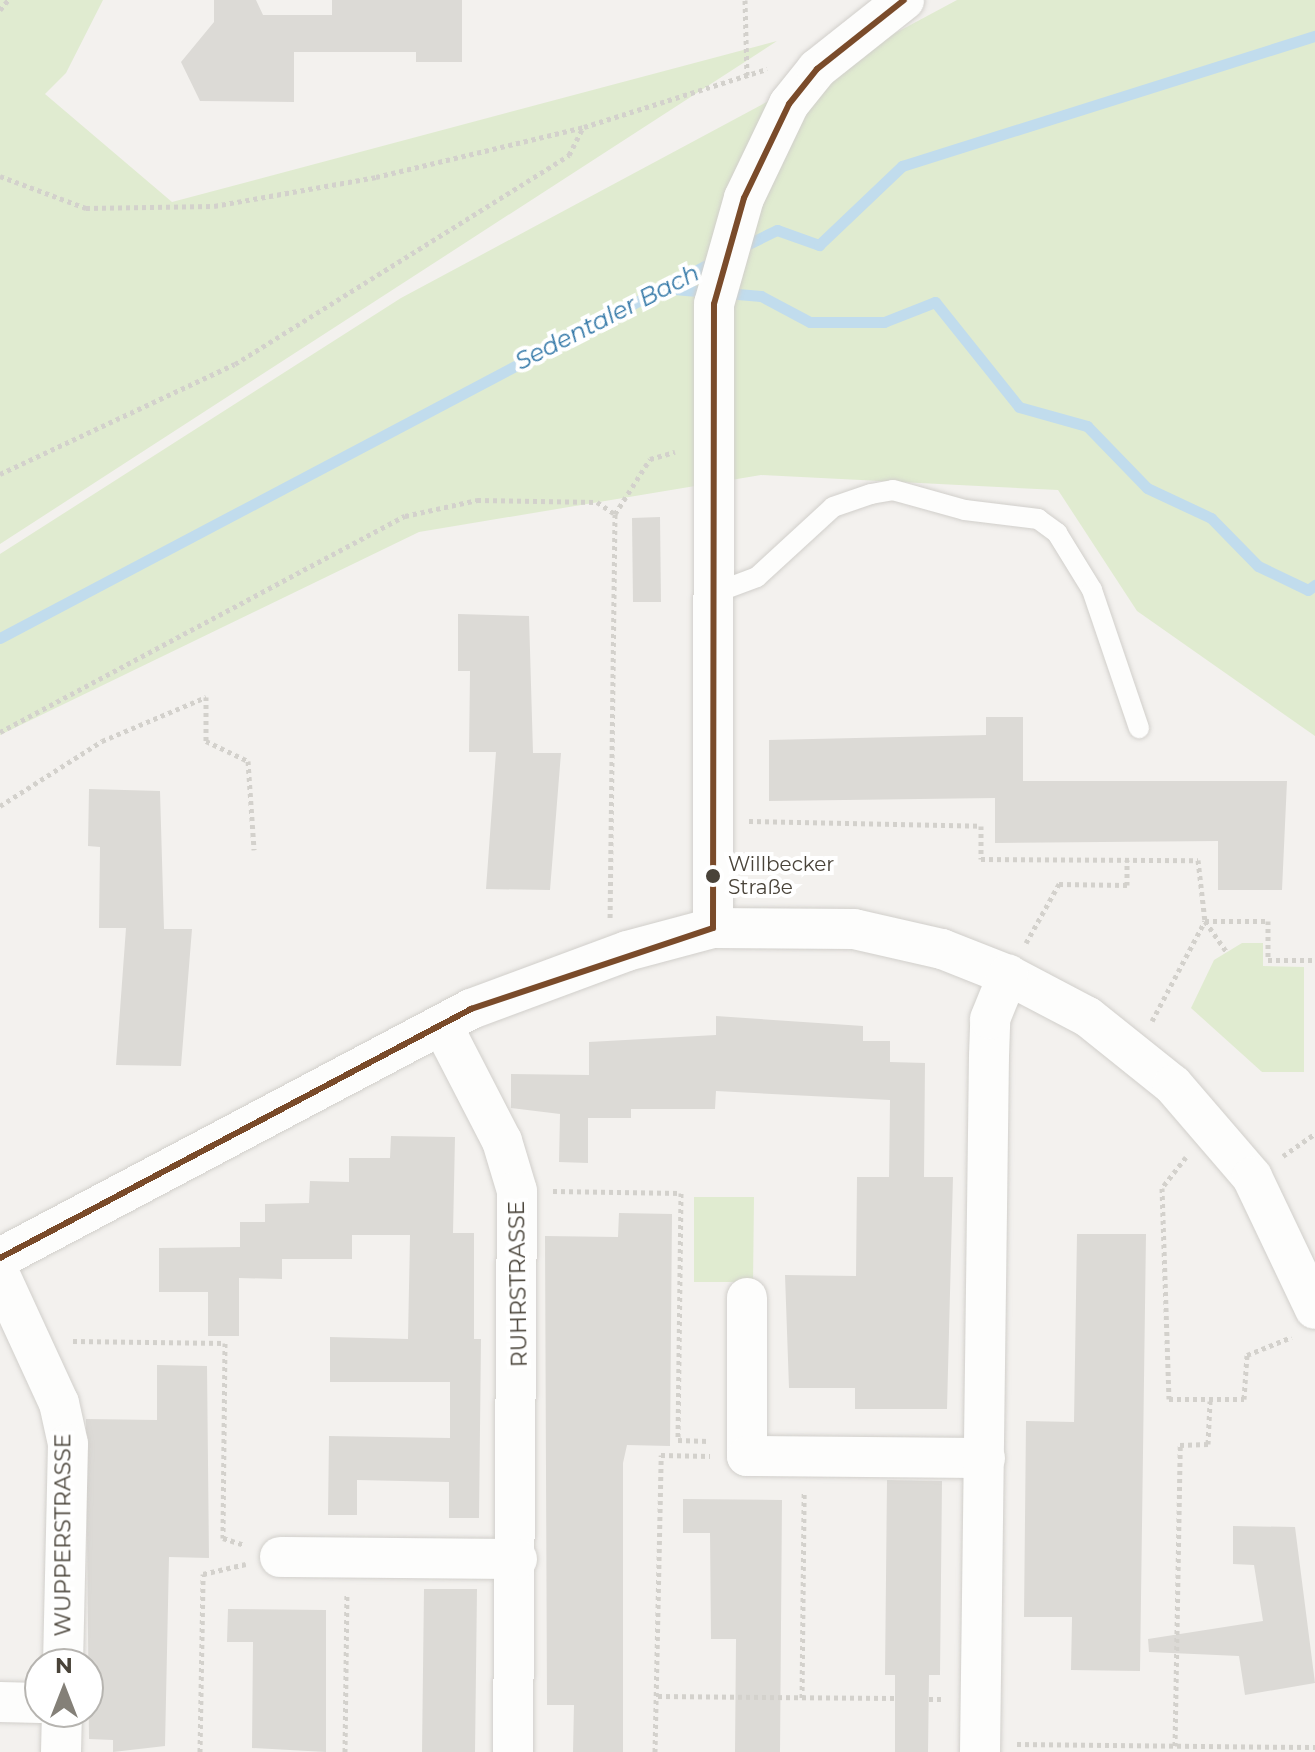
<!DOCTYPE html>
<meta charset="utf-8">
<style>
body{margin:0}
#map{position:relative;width:1315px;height:1752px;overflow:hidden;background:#f3f1ee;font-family:Montserrat,sans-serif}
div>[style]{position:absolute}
.green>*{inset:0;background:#e0ebd0}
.stream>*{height:11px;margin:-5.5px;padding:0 5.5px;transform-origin:5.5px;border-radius:5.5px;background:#c1dced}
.building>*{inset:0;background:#dcdad6}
.path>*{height:5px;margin-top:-2.5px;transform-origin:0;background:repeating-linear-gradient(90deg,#d3d1cc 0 4px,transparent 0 8px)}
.roads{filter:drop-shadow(0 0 2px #d1cfcb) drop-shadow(0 0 2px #d1cfcb)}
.service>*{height:20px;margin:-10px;padding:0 10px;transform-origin:10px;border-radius:10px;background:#fdfdfc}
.minor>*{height:40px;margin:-20px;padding:0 20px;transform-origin:20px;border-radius:20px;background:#fdfdfc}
.bus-1>*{height:6px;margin:-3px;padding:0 3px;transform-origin:3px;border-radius:3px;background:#7a4b2a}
.dots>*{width:22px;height:22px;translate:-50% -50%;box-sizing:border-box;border:4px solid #fff;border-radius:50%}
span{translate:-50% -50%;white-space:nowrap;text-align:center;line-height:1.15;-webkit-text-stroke:8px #fff;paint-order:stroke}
.bus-label{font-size:20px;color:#494339}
.left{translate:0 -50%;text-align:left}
.street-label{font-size:22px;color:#494339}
.water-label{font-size:24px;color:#3579a8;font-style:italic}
.north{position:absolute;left:24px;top:1648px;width:80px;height:80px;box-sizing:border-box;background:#fff;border:2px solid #b6b4b0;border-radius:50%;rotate:0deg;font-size:22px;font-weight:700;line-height:32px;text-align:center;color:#494339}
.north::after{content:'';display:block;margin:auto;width:28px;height:36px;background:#848078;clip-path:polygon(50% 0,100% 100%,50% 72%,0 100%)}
</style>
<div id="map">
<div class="green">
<div style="clip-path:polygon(0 0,103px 0,66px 73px,45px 94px,172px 202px,777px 41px,0 544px)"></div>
<div style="clip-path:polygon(957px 0,1315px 0,1315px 736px,1137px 611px,1058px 490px,761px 475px,419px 532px,0 735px,0 554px,401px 298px)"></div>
<div style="clip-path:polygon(1242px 943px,1263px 943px,1263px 966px,1304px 967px,1304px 1072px,1262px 1072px,1191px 1008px,1214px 960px)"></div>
<div style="clip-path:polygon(694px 1197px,754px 1197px,753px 1282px,694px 1282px)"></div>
</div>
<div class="stream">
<div style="left:742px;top:247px;width:39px;rotate:-26deg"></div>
<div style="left:777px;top:230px;width:45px;rotate:19.7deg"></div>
<div style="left:819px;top:245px;width:115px;rotate:-43.6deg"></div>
<div style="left:902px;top:166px;width:433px;rotate:-17.5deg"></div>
<div style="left:662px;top:288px;width:47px;rotate:4.9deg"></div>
<div style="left:726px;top:293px;width:35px;rotate:5deg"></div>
<div style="left:761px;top:296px;width:55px;rotate:28deg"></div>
<div style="left:810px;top:322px;width:74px"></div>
<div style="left:884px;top:322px;width:55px;rotate:-21.4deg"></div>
<div style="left:935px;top:302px;width:134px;rotate:51.3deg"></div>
<div style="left:1019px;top:407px;width:71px;rotate:15.6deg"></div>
<div style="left:1087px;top:426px;width:86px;rotate:45.9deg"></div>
<div style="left:1147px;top:488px;width:71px;rotate:25.1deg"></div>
<div style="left:1211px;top:518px;width:67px;rotate:45.6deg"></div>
<div style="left:1258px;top:566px;width:55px;rotate:25.6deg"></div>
<div style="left:1308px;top:590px;width:9px;rotate:-36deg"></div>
<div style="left:0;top:638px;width:810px;rotate:-27.83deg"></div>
</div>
<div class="building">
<div style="clip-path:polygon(214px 0,256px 0,263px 15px,332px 15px,332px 0,462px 0,462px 62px,416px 62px,416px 52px,294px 52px,294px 102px,200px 101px,181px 62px,214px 22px)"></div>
<div style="clip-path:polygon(660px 517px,661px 602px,633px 602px,632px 518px)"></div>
<div style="clip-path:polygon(458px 614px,529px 616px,533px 753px,561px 753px,550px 890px,486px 889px,496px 752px,469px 752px,470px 671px,458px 671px)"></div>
<div style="clip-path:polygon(986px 717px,1023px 717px,1023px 781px,1287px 781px,1282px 890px,1218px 890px,1218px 841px,995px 843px,995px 798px,769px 801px,769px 740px,986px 735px)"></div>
<div style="clip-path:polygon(89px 789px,160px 791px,164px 929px,192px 929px,181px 1066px,116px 1065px,126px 928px,99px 928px,100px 847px,88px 846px)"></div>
<div style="clip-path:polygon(716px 1016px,863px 1026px,863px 1041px,890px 1041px,890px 1062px,925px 1063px,924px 1177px,953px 1177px,947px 1409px,855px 1409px,855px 1388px,789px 1388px,785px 1275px,856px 1276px,857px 1177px,889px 1177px,890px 1100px,716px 1091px,715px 1109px,631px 1109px,631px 1118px,588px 1118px,588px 1163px,559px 1162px,560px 1114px,511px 1108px,511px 1074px,589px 1075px,589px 1042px,716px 1035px)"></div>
<div style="clip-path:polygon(391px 1136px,455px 1137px,453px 1233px,474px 1233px,474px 1339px,481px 1339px,479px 1518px,449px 1518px,449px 1482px,357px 1480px,357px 1515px,328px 1515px,329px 1436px,450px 1438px,450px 1382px,330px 1382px,330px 1337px,408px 1339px,410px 1235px,352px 1235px,352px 1259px,282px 1259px,282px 1279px,239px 1278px,239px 1336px,208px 1336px,208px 1292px,159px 1292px,159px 1248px,240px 1247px,240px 1222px,265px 1222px,265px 1204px,309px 1203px,310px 1181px,349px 1182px,349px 1158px,390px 1158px)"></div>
<div style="clip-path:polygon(619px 1213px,672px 1214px,670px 1446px,627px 1445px,623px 1463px,623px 1752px,573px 1752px,574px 1705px,547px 1705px,545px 1236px,618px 1237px)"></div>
<div style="clip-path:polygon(1077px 1234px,1146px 1234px,1140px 1671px,1071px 1670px,1072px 1617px,1024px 1617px,1026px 1421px,1074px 1422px)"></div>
<div style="clip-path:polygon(157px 1365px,207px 1366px,209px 1558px,169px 1557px,165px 1746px,113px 1752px,113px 1740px,89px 1739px,86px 1419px,157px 1420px)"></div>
<div style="clip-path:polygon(887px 1480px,942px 1481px,940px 1675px,929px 1675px,928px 1752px,895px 1752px,895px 1675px,885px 1675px)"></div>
<div style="clip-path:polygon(683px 1499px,782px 1500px,780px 1752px,735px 1752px,736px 1639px,711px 1639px,710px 1533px,683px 1533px)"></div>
<div style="clip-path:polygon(1233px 1526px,1295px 1527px,1315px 1683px,1245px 1695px,1239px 1656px,1149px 1652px,1148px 1639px,1263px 1621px,1254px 1565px,1233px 1564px)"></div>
<div style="clip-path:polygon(424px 1589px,477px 1589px,475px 1752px,422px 1752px)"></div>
<div style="clip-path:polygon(228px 1609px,326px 1610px,326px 1752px,252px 1748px,253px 1642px,227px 1642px)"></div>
</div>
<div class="path">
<div style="left:745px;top:0;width:75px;rotate:88.5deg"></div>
<div style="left:0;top:10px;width:13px;rotate:-51deg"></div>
<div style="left:0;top:176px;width:92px;rotate:20.4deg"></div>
<div style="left:86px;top:208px;width:128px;rotate:-0.9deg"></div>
<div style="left:214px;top:206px;width:165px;rotate:-10.1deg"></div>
<div style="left:376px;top:177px;width:214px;rotate:-13.5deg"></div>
<div style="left:584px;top:127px;width:192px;rotate:-17.6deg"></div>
<div style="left:0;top:474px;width:259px;rotate:-25.1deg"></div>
<div style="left:235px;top:364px;width:394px;rotate:-32deg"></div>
<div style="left:569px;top:155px;width:30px;rotate:-63deg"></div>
<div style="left:615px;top:514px;width:65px;rotate:-57.5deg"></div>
<div style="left:650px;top:459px;width:26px;rotate:-16deg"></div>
<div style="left:0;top:732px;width:459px;rotate:-28.1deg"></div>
<div style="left:405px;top:516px;width:74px;rotate:-12.5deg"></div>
<div style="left:477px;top:500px;width:120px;rotate:1deg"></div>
<div style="left:597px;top:502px;width:22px;rotate:34deg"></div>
<div style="left:615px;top:514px;width:405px;rotate:90.7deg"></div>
<div style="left:0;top:806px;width:121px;rotate:-32.5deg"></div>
<div style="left:102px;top:741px;width:113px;rotate:-22.9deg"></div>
<div style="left:206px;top:697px;width:44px;rotate:90deg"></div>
<div style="left:206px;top:741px;width:47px;rotate:25.5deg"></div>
<div style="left:248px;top:761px;width:89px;rotate:86.1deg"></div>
<div style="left:749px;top:821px;width:232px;rotate:1.2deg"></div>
<div style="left:981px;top:826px;width:33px;rotate:90deg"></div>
<div style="left:981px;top:859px;width:217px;rotate:0.3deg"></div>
<div style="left:1198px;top:860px;width:61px;rotate:83.5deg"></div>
<div style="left:1205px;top:921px;width:63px"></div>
<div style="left:1268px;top:921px;width:39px;rotate:90deg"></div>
<div style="left:1268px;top:960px;width:47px"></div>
<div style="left:1026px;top:943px;width:68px;rotate:-60.8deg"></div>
<div style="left:1059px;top:884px;width:68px;rotate:0.8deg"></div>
<div style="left:1127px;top:885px;width:25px;rotate:-90deg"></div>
<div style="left:1152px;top:1021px;width:113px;rotate:-62.1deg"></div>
<div style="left:1205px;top:921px;width:38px;rotate:55deg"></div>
<div style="left:1283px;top:1156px;width:39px;rotate:-35deg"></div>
<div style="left:1186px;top:1157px;width:39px;rotate:128deg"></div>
<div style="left:1162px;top:1188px;width:211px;rotate:88.1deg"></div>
<div style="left:1169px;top:1399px;width:75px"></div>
<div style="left:1244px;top:1399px;width:44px;rotate:-86.1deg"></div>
<div style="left:1247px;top:1355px;width:48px;rotate:-21.8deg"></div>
<div style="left:553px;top:1191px;width:128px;rotate:0.9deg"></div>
<div style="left:681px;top:1193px;width:247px;rotate:90.7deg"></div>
<div style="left:678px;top:1440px;width:30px;rotate:2deg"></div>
<div style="left:73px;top:1341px;width:152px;rotate:0.8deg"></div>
<div style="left:225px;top:1343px;width:195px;rotate:90.6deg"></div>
<div style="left:223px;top:1538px;width:23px;rotate:18deg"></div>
<div style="left:658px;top:1696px;width:237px;rotate:0.5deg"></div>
<div style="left:802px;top:1698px;width:205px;rotate:-89.4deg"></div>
<div style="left:929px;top:1699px;width:15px"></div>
<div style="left:1017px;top:1744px;width:298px;rotate:0.6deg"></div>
<div style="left:1175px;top:1746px;width:301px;rotate:-89deg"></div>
<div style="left:1180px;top:1445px;width:28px;rotate:-2deg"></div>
<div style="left:1208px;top:1444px;width:43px;rotate:-87.3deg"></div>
<div style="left:200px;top:1752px;width:178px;rotate:-89deg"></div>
<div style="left:203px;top:1574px;width:44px;rotate:-13.1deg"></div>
<div style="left:345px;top:1752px;width:159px;rotate:-89.3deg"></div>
<div style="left:655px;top:1752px;width:297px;rotate:-88.8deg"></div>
<div style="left:661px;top:1455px;width:49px;rotate:1.2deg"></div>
</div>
<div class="roads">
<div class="service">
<div style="left:712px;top:594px;width:48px;rotate:-20.7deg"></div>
<div style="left:757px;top:577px;width:103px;rotate:-42.6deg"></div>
<div style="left:833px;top:507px;width:40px;rotate:-18.9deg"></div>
<div style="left:871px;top:494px;width:22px;rotate:-10deg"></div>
<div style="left:893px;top:490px;width:75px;rotate:15.5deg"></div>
<div style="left:965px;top:510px;width:74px;rotate:7deg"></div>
<div style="left:1038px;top:519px;width:24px;rotate:36deg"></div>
<div style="left:1057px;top:533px;width:67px;rotate:58.4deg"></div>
<div style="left:1092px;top:590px;width:146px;rotate:71.2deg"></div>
</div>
<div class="minor">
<div style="left:713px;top:928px;width:624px;rotate:-89.91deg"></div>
<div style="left:714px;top:304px;width:110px;rotate:-74.2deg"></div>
<div style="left:744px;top:198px;width:104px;rotate:-64.4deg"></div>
<div style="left:789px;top:104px;width:45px;rotate:-51.3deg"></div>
<div style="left:817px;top:69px;width:111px;rotate:-38.4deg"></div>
<div style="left:442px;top:1025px;width:131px;rotate:62.7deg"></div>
<div style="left:502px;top:1141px;width:52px;rotate:73.3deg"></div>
<div style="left:517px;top:1191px;width:561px;rotate:90.41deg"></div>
<div style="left:0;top:1258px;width:533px;rotate:-27.86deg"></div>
<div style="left:471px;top:1009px;width:166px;rotate:-20.4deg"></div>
<div style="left:627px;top:951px;width:89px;rotate:-15deg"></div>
<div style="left:713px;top:928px;width:141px;rotate:0.4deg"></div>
<div style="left:854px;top:929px;width:90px;rotate:12.8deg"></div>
<div style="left:942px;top:949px;width:71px;rotate:21.5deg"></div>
<div style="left:1008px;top:975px;width:90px;rotate:27.7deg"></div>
<div style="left:1088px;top:1017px;width:109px;rotate:38.7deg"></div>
<div style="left:1173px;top:1085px;width:121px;rotate:49.3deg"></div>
<div style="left:1252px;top:1177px;width:146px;rotate:64.5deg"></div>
<div style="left:0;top:1275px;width:141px;rotate:65.3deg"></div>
<div style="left:59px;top:1403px;width:42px;rotate:77.6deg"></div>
<div style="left:68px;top:1444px;width:220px;rotate:91.3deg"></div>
<div style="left:747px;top:1298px;width:158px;rotate:90deg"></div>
<div style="left:747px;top:1456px;width:238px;rotate:0.5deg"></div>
<div style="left:280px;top:1557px;width:237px;rotate:0.5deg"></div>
<div style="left:0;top:1702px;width:40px;rotate:1.4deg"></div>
<div style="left:61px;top:1752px;width:40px;rotate:-88.6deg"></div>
<div style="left:980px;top:1752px;width:696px;rotate:-89.26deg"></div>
<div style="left:989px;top:1056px;width:37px;rotate:-88deg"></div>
<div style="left:990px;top:1019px;width:48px;rotate:-67.8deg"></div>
</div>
</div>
<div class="bus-1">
<div style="left:713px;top:928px;width:624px;rotate:-89.91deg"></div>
<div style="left:714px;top:304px;width:110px;rotate:-74.2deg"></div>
<div style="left:744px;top:198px;width:104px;rotate:-64.4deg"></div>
<div style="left:789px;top:104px;width:45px;rotate:-51.3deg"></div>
<div style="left:817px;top:69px;width:111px;rotate:-38.4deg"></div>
<div style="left:0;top:1258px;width:533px;rotate:-27.86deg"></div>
<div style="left:471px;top:1009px;width:255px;rotate:-18.5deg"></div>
</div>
<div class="dots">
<div style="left:713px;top:876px;background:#494339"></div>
</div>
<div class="bus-label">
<span class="left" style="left:728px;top:876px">Willbecker<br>Straße</span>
</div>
<div class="street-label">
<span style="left:518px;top:1284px;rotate:-91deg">RUHRSTRASSE</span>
<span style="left:63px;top:1535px;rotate:-90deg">WUPPERSTRASSE</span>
</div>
<div class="water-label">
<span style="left:607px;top:317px;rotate:-27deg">Sedentaler Bach</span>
</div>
<div class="north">N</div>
</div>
